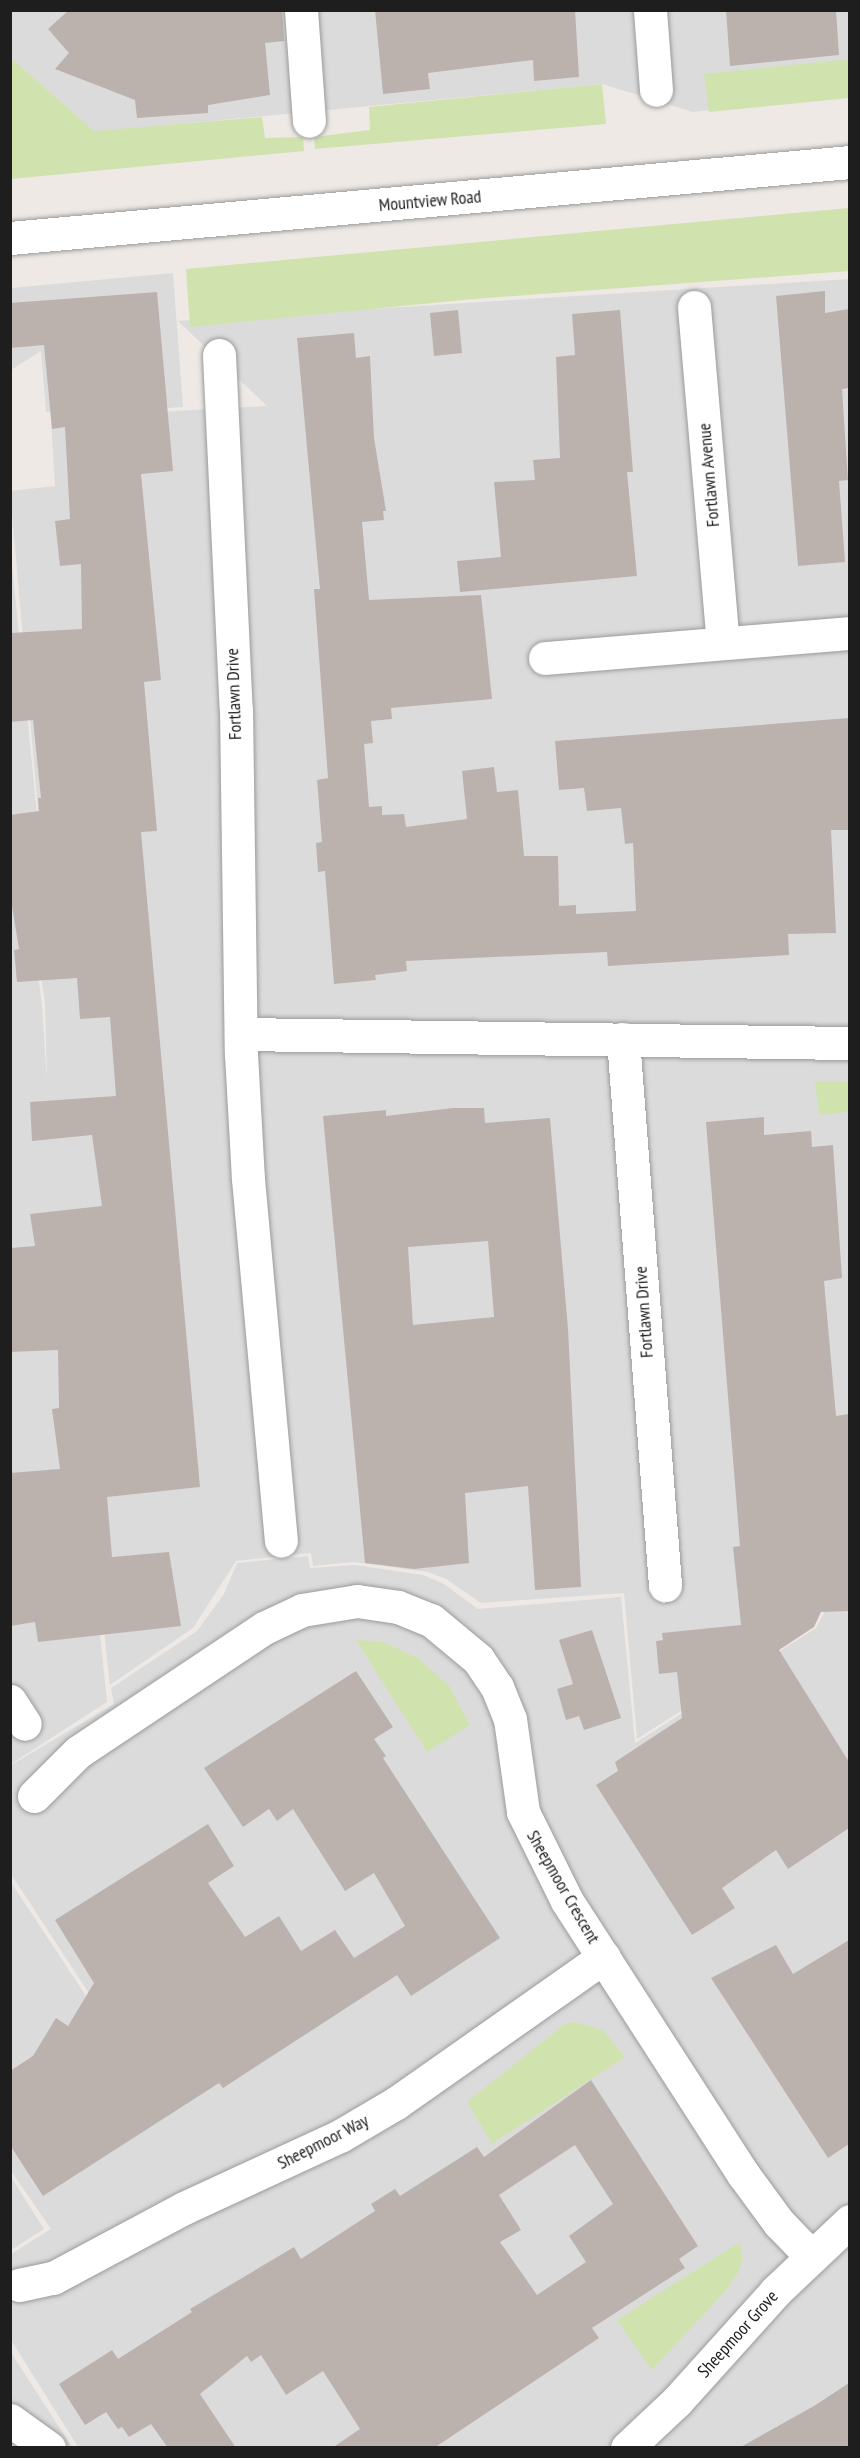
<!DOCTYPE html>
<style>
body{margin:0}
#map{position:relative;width:860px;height:2458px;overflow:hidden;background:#eee9e4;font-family:"PT Sans Narrow",sans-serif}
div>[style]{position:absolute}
.residential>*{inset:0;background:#dcdbdb}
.grass>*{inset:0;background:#d0e3af}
.building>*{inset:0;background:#bbb2ae}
.roads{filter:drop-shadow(0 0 2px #9b9b9b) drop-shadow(0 0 2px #9b9b9b)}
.minor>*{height:33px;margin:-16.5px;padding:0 16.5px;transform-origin:16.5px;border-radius:16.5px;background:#fff}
span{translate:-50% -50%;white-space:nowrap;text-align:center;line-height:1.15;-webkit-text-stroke:5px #fff;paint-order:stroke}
.street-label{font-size:18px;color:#1e1e1e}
.frame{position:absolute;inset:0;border:12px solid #1e1e1e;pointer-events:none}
</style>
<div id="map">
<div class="residential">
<div style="clip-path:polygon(11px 11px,849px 11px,849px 94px,693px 112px,602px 84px,94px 132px,11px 58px)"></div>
<div style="clip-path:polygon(173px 273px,183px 407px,139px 410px,139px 402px,46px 412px,41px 351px,11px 370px,11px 288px)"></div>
<div style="clip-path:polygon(849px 279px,849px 1606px,821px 1609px,814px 1626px,637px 1739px,624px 1593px,481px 1603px,446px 1579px,428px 1572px,354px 1562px,313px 1566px,311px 1553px,236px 1561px,193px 1628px,110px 1685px,56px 1199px,107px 1702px,11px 1764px,10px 544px,41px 854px,24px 856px,23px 859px,42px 1005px,47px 1081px,45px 1004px,25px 857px,42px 855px,10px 491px,55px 486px,51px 418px,267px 406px,178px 321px)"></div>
<div style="clip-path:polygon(308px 1556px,310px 1568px,355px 1565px,423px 1575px,444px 1584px,478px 1609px,621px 1597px,635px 1743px,816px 1628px,825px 1611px,849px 1608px,849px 2447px,78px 2447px,11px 2340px,11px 2254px,51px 2229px,11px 2171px,11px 2086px,107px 2021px,11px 1874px,11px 1765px,114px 1704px,111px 1688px,197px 1631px,224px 1594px,237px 1563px)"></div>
<div style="clip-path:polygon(10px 1881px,102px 2020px,10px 2085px)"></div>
<div style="clip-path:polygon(11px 2177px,44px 2229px,11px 2250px,10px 2250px)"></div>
<div style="clip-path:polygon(10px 2351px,72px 2447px,11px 2447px)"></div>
</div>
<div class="grass">
<div style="clip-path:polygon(11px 58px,94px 131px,262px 117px,265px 138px,303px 137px,304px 151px,11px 179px)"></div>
<div style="clip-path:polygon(849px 59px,849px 98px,709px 112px,704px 74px)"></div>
<div style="clip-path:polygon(602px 84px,606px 124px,315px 149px,314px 137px,370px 130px,369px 107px)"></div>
<div style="clip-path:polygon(849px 208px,849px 271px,473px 299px,190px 327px,186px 269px)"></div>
<div style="clip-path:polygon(815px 1081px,849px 1082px,849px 1112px,819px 1115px)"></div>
<div style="clip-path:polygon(356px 1640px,383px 1642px,418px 1658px,450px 1687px,470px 1725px,427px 1752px)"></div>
<div style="clip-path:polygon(575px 2022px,603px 2030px,625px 2057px,492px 2144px,467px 2102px,565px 2024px)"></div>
<div style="clip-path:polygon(740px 2242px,743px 2258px,739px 2271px,728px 2288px,652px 2370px,617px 2320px)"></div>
</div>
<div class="building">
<div style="clip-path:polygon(69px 10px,282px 10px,284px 41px,265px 43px,270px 95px,208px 105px,208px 113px,137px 118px,135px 100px,55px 69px,69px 53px,48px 29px)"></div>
<div style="clip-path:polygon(375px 10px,575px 10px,579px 77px,534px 81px,533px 60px,428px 73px,430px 89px,383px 94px)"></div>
<div style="clip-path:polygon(726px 10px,836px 10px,839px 55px,730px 66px)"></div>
<div style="clip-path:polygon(825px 291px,825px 313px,849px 309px,849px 388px,842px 389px,848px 480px,839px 481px,845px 562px,798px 566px,776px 296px)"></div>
<div style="clip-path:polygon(157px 292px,173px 471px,141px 474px,161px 680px,144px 682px,157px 831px,141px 832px,200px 1487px,107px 1497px,112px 1557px,169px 1552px,181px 1626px,38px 1642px,35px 1622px,10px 1626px,10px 1473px,60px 1469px,52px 1409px,59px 1408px,58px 1350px,10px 1352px,10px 1248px,35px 1246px,30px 1214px,102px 1206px,92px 1135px,32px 1141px,30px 1102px,116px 1096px,110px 1017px,80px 1019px,77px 978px,17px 982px,14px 950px,19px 949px,10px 894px,10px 815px,39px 811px,38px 798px,41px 798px,33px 720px,10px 722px,10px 633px,82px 629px,81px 564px,60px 566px,55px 521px,70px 519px,65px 427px,52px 429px,44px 345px,10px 348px,10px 303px)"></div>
<div style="clip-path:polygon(458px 310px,462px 353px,434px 356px,430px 313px)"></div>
<div style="clip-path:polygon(620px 310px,633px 472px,627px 472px,637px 576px,460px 592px,457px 561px,501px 557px,494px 482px,535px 480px,533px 460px,560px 458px,556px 357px,575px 355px,572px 314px)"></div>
<div style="clip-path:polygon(354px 333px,356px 358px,370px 356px,374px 438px,386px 511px,383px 511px,384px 520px,362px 522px,369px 600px,481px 595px,492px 699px,391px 708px,392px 719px,371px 721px,373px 743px,364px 744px,369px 807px,382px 806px,382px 815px,404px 814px,406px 827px,467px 819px,462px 771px,494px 767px,497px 792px,518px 790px,524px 856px,558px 856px,559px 906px,576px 905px,576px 914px,636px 911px,633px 843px,625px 844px,621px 808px,587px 811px,584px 788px,559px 790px,555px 741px,849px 718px,849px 830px,831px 830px,836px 933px,788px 934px,789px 955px,608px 966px,607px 952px,406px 961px,407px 971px,375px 975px,376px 980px,334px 984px,325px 871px,318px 872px,316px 843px,322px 842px,317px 780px,328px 778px,314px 589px,320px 589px,297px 338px)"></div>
<div style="clip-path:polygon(evenodd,453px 1108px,484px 1108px,485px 1123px,550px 1118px,568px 1329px,581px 1587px,535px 1590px,528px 1486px,465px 1493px,469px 1563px,414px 1569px,365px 1563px,323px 1116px,386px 1110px,386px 1116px,453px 1108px,488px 1241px,494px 1317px,413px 1325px,408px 1247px,488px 1241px)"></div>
<div style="clip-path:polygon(764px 1117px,764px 1135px,811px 1131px,812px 1147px,833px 1145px,842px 1278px,824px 1281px,836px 1416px,849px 1414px,849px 1611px,821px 1612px,814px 1627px,779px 1650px,849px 1762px,849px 1828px,788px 1869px,776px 1850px,722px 1888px,735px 1908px,692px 1935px,596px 1785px,618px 1771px,615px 1762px,682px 1718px,677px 1672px,659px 1674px,656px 1641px,663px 1640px,662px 1633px,741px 1625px,733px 1547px,740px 1546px,706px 1122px)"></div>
<div style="clip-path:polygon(592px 1630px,621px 1718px,584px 1730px,579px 1716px,566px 1720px,557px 1689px,573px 1684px,559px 1640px)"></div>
<div style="clip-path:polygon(356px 1671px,393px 1727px,374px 1739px,386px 1756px,383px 1758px,500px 1938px,411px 1996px,397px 1975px,223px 2088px,219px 2083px,43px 2196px,10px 2145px,10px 2071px,33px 2056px,56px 2018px,68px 2026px,94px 1983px,55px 1920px,208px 1824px,234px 1866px,208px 1883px,245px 1937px,279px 1916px,301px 1951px,335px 1930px,354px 1958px,405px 1926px,374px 1873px,345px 1891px,293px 1809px,277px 1821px,269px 1809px,243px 1827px,204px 1768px)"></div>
<div style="clip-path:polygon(849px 1940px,849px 2144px,828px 2158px,711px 1978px,776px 1945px,793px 1974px)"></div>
<div style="clip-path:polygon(evenodd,591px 2080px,698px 2246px,679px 2259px,685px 2268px,592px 2328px,599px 2338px,434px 2448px,332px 2448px,360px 2429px,323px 2371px,286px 2395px,261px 2355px,251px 2362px,247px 2356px,200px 2394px,236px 2448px,168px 2448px,151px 2424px,129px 2437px,122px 2427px,118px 2429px,106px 2412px,85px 2425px,59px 2384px,112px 2350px,118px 2359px,192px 2312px,190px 2309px,294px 2247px,301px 2259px,375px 2211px,371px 2204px,395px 2189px,400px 2196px,477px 2147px,484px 2157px,591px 2080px,575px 2145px,613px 2204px,569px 2236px,586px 2262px,537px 2295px,500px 2242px,521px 2230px,499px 2195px,575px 2145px)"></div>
<div style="clip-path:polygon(849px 2383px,849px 2448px,739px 2448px,814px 2406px)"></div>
</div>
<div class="roads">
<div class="minor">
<div style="left:301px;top:10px;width:111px;rotate:85.9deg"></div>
<div style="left:650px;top:10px;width:80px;rotate:85.7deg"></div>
<div style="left:10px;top:238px;width:843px;rotate:-5.17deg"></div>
<div style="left:694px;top:307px;width:336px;rotate:85.1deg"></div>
<div style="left:219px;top:355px;width:354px;rotate:87.3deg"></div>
<div style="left:236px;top:709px;width:345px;rotate:89.2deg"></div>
<div style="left:241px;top:1054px;width:125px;rotate:86.8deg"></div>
<div style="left:248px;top:1179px;width:363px;rotate:84.8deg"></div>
<div style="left:545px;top:658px;width:306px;rotate:-4.7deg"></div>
<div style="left:241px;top:1034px;width:609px;rotate:0.85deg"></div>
<div style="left:623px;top:1039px;width:548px;rotate:85.6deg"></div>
<div style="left:10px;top:1701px;width:27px;rotate:57deg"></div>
<div style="left:34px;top:1796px;width:62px;rotate:-45deg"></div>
<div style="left:78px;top:1752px;width:224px;rotate:-33.7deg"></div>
<div style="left:264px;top:1628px;width:42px;rotate:-25.3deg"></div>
<div style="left:302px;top:1610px;width:56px;rotate:-9.3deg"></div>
<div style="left:357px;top:1601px;width:41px;rotate:8.3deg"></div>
<div style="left:398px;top:1607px;width:35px;rotate:22deg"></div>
<div style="left:431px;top:1620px;width:61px;rotate:39.7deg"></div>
<div style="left:478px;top:1659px;width:34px;rotate:56deg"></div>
<div style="left:497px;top:1687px;width:35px;rotate:68deg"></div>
<div style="left:510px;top:1719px;width:94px;rotate:82deg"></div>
<div style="left:523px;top:1812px;width:99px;rotate:63.7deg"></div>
<div style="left:567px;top:1901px;width:325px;rotate:57.2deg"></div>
<div style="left:743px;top:2174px;width:61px;rotate:53.7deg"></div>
<div style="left:779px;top:2223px;width:46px;rotate:45.9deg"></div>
<div style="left:19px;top:2285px;width:35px;rotate:-12deg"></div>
<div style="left:53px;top:2278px;width:149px;rotate:-28.1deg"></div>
<div style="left:184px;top:2208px;width:172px;rotate:-24.8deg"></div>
<div style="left:340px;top:2136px;width:65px;rotate:-30.5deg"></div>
<div style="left:396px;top:2103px;width:254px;rotate:-35.1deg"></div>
<div style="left:10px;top:2420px;width:48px;rotate:35.7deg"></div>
<div style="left:627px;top:2448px;width:69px;rotate:-43.2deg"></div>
<div style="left:677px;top:2401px;width:148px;rotate:-48deg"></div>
<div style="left:776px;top:2291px;width:102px;rotate:-43.4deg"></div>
</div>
</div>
<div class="street-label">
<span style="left:430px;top:201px;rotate:-5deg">Mountview Road</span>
<span style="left:709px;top:475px;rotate:-95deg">Fortlawn Avenue</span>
<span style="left:234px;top:694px;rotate:-92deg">Fortlawn Drive</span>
<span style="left:644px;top:1312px;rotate:-94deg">Fortlawn Drive</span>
<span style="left:563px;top:1887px;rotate:60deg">Sheepmoor Crescent</span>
<span style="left:323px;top:2142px;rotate:-27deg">Sheepmoor Way</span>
<span style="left:738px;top:2334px;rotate:-48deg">Sheepmoor Grove</span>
</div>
<div class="frame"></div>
</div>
